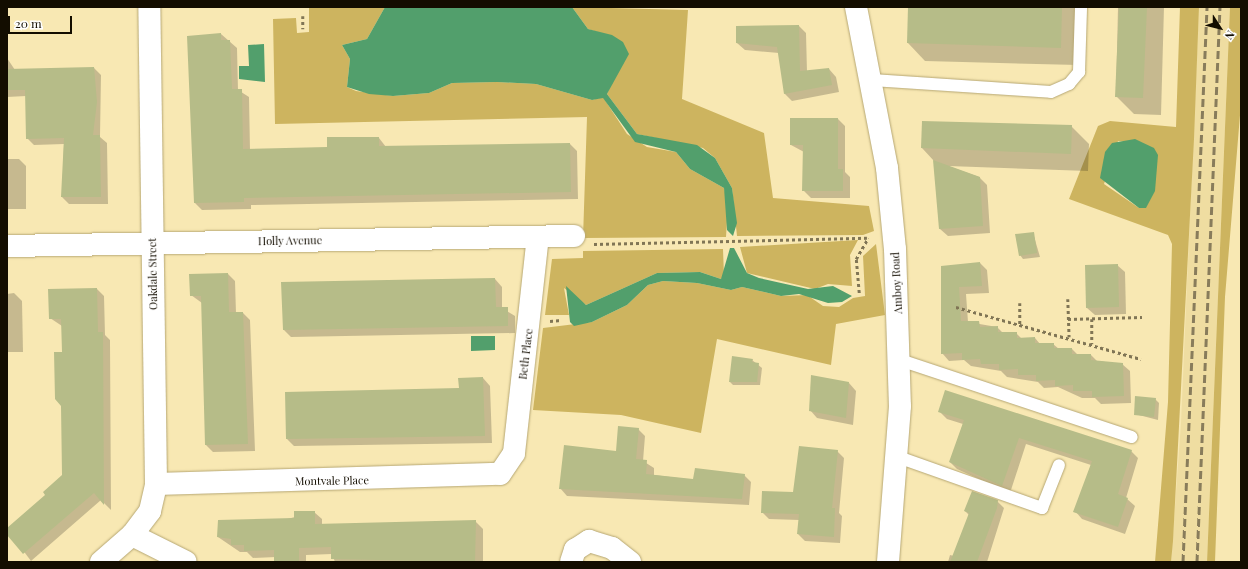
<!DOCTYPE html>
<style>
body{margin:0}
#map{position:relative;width:1248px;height:569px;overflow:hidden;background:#f8e8b3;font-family:"Playfair Display",serif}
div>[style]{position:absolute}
.built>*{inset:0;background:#efdda1}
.forest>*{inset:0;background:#cdb45f}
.water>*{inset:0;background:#529f6c}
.shadow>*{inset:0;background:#0003}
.building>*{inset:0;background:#b6bc88}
.path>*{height:2.5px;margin-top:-1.25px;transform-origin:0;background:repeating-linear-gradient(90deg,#807555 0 3px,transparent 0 6px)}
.roads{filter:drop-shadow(0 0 1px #b6a774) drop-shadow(0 0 1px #b6a774)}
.service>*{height:12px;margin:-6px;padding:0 6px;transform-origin:6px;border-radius:6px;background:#fff}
.minor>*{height:22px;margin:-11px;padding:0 11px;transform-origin:11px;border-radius:11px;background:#fff}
.secondary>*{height:22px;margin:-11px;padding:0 11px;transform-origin:11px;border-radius:11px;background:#fff}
.rail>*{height:3px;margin-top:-1.5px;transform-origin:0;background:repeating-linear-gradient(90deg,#887c5b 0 8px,transparent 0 12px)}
span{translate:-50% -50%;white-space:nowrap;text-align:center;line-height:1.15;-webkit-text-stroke:3px #fff;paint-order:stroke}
.street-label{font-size:11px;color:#130d00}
.frame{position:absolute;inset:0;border:8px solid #130d00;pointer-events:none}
.north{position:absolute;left:1200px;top:8px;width:40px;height:40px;-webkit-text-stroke:3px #fff;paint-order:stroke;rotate:126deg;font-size:11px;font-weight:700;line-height:16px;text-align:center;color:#130d00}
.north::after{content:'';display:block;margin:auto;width:14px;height:18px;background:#130d00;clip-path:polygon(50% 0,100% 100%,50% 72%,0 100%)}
.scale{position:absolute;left:8px;top:16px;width:64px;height:18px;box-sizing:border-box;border:2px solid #130d00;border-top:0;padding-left:5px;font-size:12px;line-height:14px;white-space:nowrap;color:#130d00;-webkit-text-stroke:3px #fff;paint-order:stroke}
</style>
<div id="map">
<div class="built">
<div style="clip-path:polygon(1199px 7px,1230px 7px,1207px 562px,1171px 562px,1181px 423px)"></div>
</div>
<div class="forest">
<div style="clip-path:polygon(309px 7px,385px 7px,367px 39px,342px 45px,350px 59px,347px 87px,356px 91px,393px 96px,429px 93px,452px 83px,497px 82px,536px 84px,592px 100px,603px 97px,627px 134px,647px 147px,676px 152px,690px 169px,724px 188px,728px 205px,726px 237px,583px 238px,587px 117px,275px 124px,273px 19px,296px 18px,297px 33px,309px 32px)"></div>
<div style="clip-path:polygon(572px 7px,688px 10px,682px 99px,764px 133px,773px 198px,869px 206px,874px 231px,863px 235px,737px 236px,732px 188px,715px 158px,703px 148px,637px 134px,607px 94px,615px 76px,600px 33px,588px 29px)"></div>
<div style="clip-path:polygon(evenodd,1180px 7px,1199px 7px,1194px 139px,1173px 541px,1171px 562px,1155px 562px,1168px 402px,1172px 244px,1168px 235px,1069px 199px,1098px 126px,1110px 121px,1176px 127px,1180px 7px,1118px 141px,1127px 142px,1139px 208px,1104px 184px,1118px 141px)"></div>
<div style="clip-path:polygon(1230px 7px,1241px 7px,1241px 103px,1225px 297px,1215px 562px,1207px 562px)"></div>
<div style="clip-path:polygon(858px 240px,850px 255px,852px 286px,828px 284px,815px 289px,747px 273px,740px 247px)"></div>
<div style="clip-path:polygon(876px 244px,885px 315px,836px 324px,831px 365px,717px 339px,701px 433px,621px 415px,533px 410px,543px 328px,592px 322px,627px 305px,648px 285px,663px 281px,697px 283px,731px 290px,742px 287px,781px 296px,807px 295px,823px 306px,839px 307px,853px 298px,865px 296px,863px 256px)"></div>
<div style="clip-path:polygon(723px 249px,724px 276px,721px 279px,700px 272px,657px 273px,586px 305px,564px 288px,569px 315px,545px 315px,552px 259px,583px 258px,583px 251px)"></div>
</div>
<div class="water">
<div style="clip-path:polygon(385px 7px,572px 7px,588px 29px,612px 35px,623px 42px,629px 54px,607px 94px,637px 134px,697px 145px,715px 158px,732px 188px,737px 223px,733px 236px,727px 230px,724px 188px,690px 169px,676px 152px,635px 142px,603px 98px,592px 100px,536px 84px,497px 82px,452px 83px,429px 93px,393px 96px,369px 94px,347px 87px,350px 59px,342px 45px,367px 39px)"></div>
<div style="clip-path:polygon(264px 44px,265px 82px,239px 79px,239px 66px,249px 66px,248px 45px)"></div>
<div style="clip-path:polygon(1135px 139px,1154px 148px,1158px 155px,1155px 191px,1146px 208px,1139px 208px,1100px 178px,1105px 152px,1112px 143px)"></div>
<div style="clip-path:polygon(730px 248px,734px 248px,747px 273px,759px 278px,808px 289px,833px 286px,852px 296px,842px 302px,828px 303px,799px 294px,781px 296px,742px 287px,731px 290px,697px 283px,663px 281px,648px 285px,627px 305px,592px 322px,574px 326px,570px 322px,566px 286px,586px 305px,657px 273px,700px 272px,721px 279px)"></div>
<div style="clip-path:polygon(471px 336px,495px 336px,495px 350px,471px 351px)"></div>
</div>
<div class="shadow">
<div style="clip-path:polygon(909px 7px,1074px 7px,1080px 13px,1078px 65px,925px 61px,908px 43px)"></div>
<div style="clip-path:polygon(1118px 7px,1164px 7px,1161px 115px,1134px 114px,1116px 96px)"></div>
<div style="clip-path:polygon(799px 26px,806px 33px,807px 72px,829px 69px,836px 77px,839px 92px,792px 101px,785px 94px,779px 53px,745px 50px,737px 43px)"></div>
<div style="clip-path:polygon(221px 34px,237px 48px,238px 90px,249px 97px,250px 150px,328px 148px,379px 138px,386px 147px,570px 144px,577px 151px,578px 199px,251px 205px,251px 209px,202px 210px,195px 203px)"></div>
<div style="clip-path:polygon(7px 58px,15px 70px,94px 68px,101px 75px,100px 137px,107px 143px,108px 204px,69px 204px,62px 197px,64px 144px,34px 145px,27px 138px,26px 96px,7px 97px)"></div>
<div style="clip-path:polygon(791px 119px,838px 119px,845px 126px,845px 172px,850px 177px,850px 198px,811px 198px,803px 190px,804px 152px,791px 145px)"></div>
<div style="clip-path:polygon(1071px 126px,1089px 144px,1088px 171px,948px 166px,979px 177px,987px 185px,990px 233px,948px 236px,940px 229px,934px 161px,922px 148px)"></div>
<div style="clip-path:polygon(7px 159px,19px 159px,26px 166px,26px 209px,7px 209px)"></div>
<div style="clip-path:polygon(1033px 233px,1040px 257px,1023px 259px,1020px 255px)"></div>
<div style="clip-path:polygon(980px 263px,987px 270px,989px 293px,966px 294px,968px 322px,997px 327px,1003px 333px,1016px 333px,1022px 339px,1035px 338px,1040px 344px,1053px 344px,1059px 349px,1072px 349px,1078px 355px,1091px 355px,1097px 361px,1122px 364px,1130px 371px,1131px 403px,1101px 404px,1095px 398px,1082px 398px,1058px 387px,1044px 388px,1038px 382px,1007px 377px,1001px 371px,971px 366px,964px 360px,949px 361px,942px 353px,942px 267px)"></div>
<div style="clip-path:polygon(1117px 265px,1125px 272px,1126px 314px,1095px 315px,1087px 308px)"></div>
<div style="clip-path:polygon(228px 274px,235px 281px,236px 313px,243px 313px,250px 320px,255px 451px,213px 452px,206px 445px,202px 303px,191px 295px)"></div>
<div style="clip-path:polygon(495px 279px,502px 287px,502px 308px,515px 316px,515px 333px,291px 337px,284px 330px)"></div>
<div style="clip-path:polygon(97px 289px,104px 296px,105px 335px,110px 340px,111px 510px,101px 500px,31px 561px,7px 529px,47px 495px,63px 476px,62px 326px,50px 318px)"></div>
<div style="clip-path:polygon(14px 293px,22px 301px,23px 352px,7px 352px,7px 294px)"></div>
<div style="clip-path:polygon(752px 360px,762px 368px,760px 385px,733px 385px,730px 382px)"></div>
<div style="clip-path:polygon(483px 378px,490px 386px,492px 443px,294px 446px,287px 439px,460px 389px)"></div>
<div style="clip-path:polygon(849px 383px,856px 391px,853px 425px,817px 418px,810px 410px)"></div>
<div style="clip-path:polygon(1155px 399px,1159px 403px,1158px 420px,1135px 414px)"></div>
<div style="clip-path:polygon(940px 412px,1131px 451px,1138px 458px,1126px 498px,1135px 506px,1125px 534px,1082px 519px,1075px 511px,1091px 465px,1026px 444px,1010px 493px,957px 469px,950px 462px,963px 424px,947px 419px)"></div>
<div style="clip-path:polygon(638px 429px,645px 436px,643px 461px,654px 468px,654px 475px,694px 480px,744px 475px,751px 482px,749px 505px,567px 496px,560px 488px,617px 452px)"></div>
<div style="clip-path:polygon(837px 451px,844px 458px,839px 513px,842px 516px,840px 543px,805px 541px,798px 534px,799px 520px,769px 519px,762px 512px,794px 493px)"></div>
<div style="clip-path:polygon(997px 501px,1004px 508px,987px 562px,948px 562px,950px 555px,954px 556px,969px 515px,965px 511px)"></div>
<div style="clip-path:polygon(314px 512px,322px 519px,322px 525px,475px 521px,483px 529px,483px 562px,335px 562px,332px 554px,306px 555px,306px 562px,276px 562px,276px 557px,253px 558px,247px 552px,240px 552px,218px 537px)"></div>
</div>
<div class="building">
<div style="clip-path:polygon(908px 7px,1062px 7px,1061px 48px,907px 43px)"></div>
<div style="clip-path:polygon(1119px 7px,1147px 7px,1143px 98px,1115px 97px)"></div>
<div style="clip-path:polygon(799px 25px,800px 71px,829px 68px,832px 85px,784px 94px,777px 47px,736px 43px,736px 26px)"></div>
<div style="clip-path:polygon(221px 33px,221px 40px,230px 40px,232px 89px,242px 89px,243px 149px,327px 147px,327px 137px,379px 137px,379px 146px,570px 143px,571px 192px,244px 198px,244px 202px,194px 203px,187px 36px)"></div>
<div style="clip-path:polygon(94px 67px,97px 102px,93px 135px,100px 135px,101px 197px,61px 197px,64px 138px,26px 139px,25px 90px,7px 90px,7px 69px)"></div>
<div style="clip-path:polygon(790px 118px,838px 118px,838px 169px,843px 169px,843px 191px,802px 191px,803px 145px,790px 145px)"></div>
<div style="clip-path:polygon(922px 121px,1072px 125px,1071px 154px,921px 148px)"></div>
<div style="clip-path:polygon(933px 160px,980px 177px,983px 226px,939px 229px)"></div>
<div style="clip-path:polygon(1034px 232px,1037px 253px,1019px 256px,1015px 234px)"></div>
<div style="clip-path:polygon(980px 262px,982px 286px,959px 287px,961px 321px,979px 321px,980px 327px,998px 326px,998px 332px,1017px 332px,1017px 338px,1035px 337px,1035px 343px,1054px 343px,1054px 348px,1072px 348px,1072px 354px,1091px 354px,1091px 360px,1123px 363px,1124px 396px,1092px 397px,1092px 391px,1073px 391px,1073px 385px,1055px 386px,1055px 380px,1036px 381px,1036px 375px,1018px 375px,1018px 369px,999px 370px,999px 364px,981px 364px,980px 359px,962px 360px,962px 353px,941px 354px,941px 266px)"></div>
<div style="clip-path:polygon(1118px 264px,1119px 307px,1086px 308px,1085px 265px)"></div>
<div style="clip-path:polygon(228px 273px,229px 312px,243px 312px,248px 444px,205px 445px,201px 296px,190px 296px,189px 274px)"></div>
<div style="clip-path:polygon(495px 278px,496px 307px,508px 307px,508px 326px,283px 330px,281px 282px)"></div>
<div style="clip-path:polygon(97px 288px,98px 332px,103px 332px,104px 505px,94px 493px,23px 554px,7px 535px,7px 528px,45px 495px,43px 492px,62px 475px,61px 406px,55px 399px,54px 352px,62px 352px,61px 319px,49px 319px,48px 289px)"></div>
<div style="clip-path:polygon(732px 356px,753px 359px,752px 362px,759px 363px,757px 382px,729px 382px)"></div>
<div style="clip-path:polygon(811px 375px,849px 382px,846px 418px,809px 411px)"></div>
<div style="clip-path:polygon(483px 377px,485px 436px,286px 439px,285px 392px,459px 388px,458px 378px)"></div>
<div style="clip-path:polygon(945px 390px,1132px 450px,1118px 494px,1128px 498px,1118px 527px,1073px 512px,1092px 461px,1019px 438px,1002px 486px,949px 462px,964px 420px,938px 412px)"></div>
<div style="clip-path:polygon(1135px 396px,1156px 398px,1154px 417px,1134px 415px)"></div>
<div style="clip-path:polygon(618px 426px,639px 428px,636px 459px,647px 460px,646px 474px,693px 479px,695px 468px,745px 474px,742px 499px,559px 489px,564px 445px,616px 451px)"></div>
<div style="clip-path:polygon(799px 446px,838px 450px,832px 508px,835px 508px,834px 537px,797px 534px,799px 514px,761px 513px,762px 491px,793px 492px)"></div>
<div style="clip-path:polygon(972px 491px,998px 500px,997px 508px,977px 562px,950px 562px,969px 513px,964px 511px)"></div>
<div style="clip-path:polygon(294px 511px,315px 511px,315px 524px,476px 520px,475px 562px,331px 559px,331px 547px,299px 548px,299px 562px,274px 562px,274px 550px,244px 551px,244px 545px,231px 545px,231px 539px,217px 537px,218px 520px,294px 518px)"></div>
</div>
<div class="path">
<div style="left:303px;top:16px;width:13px;rotate:90deg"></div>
<div style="left:594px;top:244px;width:273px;rotate:-1.3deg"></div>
<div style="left:859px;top:293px;width:34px;rotate:-95deg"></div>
<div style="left:856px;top:259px;width:24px;rotate:-60deg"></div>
<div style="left:1068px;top:299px;width:38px;rotate:88deg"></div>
<div style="left:1020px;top:303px;width:21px;rotate:90deg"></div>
<div style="left:956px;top:307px;width:192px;rotate:15.7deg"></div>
<div style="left:1068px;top:319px;width:74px;rotate:-1.5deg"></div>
<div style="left:1092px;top:319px;width:25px;rotate:90deg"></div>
<div style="left:550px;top:321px;width:11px;rotate:-5deg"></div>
</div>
<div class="roads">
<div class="service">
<div style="left:872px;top:80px;width:179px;rotate:3.8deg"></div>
<div style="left:1051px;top:92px;width:20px;rotate:-24deg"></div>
<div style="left:1069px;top:84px;width:16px;rotate:-50deg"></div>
<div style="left:1079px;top:72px;width:65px;rotate:-88.2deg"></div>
<div style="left:900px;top:360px;width:244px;rotate:18.4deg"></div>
<div style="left:898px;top:457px;width:153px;rotate:19.5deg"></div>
<div style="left:1042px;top:508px;width:46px;rotate:-68.4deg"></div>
</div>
<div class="minor">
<div style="left:7px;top:246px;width:567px;rotate:-1.01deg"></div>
<div style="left:156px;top:484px;width:344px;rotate:-1.7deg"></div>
<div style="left:500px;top:474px;width:25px;rotate:-56deg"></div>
<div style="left:514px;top:453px;width:217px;rotate:-83.7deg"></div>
<div style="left:132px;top:535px;width:60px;rotate:26.6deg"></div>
<div style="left:101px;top:562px;width:41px;rotate:-41.1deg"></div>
<div style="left:132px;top:535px;width:30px;rotate:-53deg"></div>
<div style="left:150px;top:511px;width:28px;rotate:-77deg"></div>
<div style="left:156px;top:484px;width:477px;rotate:-90.8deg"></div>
<div style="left:571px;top:562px;width:13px;rotate:-72deg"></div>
<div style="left:575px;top:550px;width:17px;rotate:-33deg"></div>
<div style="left:589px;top:541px;width:24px;rotate:17deg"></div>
<div style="left:612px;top:548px;width:23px;rotate:38deg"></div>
</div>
<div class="secondary">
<div style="left:856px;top:7px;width:164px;rotate:79.1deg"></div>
<div style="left:887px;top:168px;width:81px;rotate:84.4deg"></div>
<div style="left:895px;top:249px;width:157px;rotate:88.2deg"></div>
<div style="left:900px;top:406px;width:156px;rotate:94.4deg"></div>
</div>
</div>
<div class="rail">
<div style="left:1183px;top:562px;width:556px;rotate:-87.52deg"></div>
<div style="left:1197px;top:562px;width:555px;rotate:-87.63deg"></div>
</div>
<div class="street-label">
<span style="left:290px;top:241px;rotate:-1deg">Holly Avenue</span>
<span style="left:153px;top:274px;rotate:-91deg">Oakdale Street</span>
<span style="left:897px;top:283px;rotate:-93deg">Amboy Road</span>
<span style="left:526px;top:354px;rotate:-83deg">Beth Place</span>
<span style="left:332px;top:481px;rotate:-1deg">Montvale Place</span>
</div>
<div class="frame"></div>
<div class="north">N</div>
<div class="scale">20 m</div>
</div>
